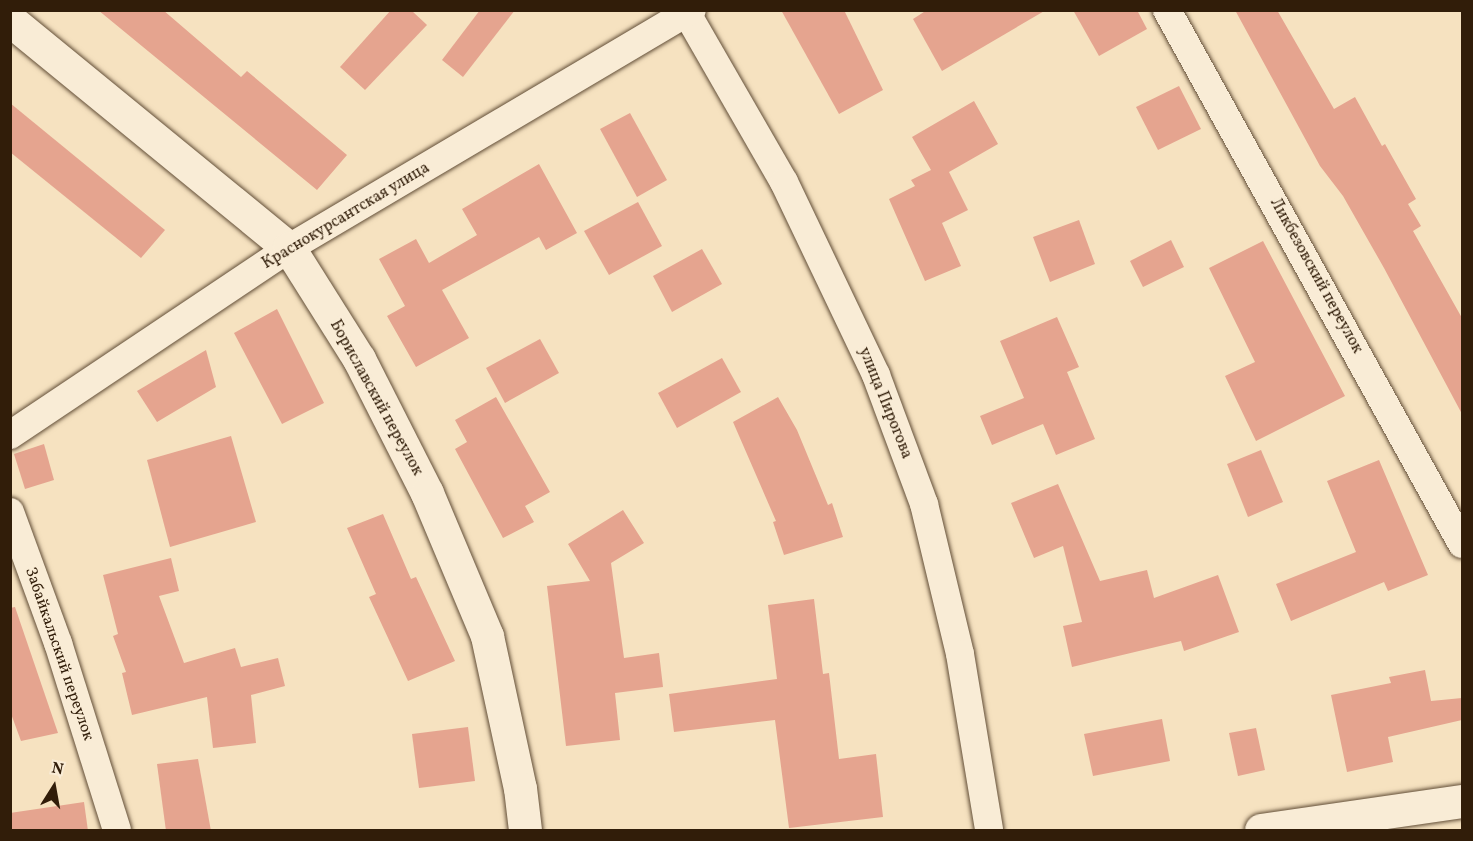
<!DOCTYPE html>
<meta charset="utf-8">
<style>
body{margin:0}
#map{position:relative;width:1473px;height:841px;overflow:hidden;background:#f6e2c0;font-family:Vollkorn,serif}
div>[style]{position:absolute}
.building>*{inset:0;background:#e5a48f}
.roads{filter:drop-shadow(0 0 2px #624e37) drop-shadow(0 0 2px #624e37)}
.street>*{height:28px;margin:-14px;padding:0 14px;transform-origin:14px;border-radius:14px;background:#f9ecd6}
.secondary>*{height:33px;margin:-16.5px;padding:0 16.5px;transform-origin:16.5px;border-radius:16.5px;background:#f9ecd6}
span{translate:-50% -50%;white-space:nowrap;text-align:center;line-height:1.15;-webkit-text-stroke:4.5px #f9ecd6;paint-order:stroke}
.street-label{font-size:16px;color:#311d09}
.frame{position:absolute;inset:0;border:12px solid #311d09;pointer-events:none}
.north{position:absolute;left:24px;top:757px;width:60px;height:60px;-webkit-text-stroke:4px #f9ecd6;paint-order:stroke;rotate:11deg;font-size:16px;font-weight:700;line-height:24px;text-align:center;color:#311d09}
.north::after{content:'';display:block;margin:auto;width:21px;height:27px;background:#311d09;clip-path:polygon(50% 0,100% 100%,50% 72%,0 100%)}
</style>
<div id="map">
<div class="building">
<div style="clip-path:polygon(98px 10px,163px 10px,241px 77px,247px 71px,347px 155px,317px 190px)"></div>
<div style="clip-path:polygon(391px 10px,411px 10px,427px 25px,365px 90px,340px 67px)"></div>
<div style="clip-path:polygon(480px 10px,515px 10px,463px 77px,442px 60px)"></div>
<div style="clip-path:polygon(781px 10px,844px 10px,883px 90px,839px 114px)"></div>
<div style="clip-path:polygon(927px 10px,1046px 10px,942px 71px,913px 19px)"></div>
<div style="clip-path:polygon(1073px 10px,1137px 10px,1147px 29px,1099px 56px)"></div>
<div style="clip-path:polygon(1235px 10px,1277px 10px,1334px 109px,1355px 97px,1382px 146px,1385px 144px,1416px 199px,1408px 204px,1421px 226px,1413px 231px,1462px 318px,1462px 414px,1384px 268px,1343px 196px,1320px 166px)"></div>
<div style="clip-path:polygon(1179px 86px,1201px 129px,1158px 150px,1136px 107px)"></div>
<div style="clip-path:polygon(974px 101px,998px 144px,949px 172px,968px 210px,942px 223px,961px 266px,925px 281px,889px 199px,915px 186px,911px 180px,931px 170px,912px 137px)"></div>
<div style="clip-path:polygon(10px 103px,165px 230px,141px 258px,10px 152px)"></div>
<div style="clip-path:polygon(630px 113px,667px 180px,637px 197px,600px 129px)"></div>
<div style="clip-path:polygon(539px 164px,577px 233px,546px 250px,539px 237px,442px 290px,469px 338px,416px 367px,387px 316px,405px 306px,379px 259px,416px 239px,429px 263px,477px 235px,462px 209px)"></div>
<div style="clip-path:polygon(638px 202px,662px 246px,609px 275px,584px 231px)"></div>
<div style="clip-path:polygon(1079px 220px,1095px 264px,1050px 282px,1033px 237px)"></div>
<div style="clip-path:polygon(1171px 240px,1184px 267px,1143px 287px,1130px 261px)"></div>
<div style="clip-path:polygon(1263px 241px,1345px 396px,1256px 441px,1225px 376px,1255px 362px,1209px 268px)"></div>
<div style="clip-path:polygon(702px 249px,722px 284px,672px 312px,653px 276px)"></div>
<div style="clip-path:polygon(277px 309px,324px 403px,282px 424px,234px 333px)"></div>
<div style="clip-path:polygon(1057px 317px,1079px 367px,1067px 372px,1095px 439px,1056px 455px,1043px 424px,992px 445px,980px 416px,1024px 398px,1000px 341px)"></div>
<div style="clip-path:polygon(540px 339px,559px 373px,505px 403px,486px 368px)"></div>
<div style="clip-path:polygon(206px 350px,216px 387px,157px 422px,137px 391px)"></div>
<div style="clip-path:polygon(722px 358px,741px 392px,677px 428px,658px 393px)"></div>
<div style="clip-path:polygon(496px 397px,550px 492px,525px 506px,534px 522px,503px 538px,455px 449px,467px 442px,455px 420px)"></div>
<div style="clip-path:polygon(778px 397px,797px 430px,828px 505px,832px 503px,843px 537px,784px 555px,773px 522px,776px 521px,733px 422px)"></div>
<div style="clip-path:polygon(231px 436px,256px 522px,170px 547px,147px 460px)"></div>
<div style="clip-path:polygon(44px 444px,54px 480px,25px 489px,14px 454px)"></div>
<div style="clip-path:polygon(1261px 450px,1283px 502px,1248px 517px,1227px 464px)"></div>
<div style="clip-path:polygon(1379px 460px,1428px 575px,1388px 591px,1384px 582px,1291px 621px,1276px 584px,1356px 552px,1327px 481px)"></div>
<div style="clip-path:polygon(1058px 484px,1100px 581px,1147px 570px,1154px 598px,1218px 575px,1239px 632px,1184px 651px,1181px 641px,1072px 667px,1063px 626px,1082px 622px,1063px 546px,1034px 558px,1011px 503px)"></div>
<div style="clip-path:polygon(623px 510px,644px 543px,611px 563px,624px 658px,659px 653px,663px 687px,615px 693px,620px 740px,566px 746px,547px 586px,590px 581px,568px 544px)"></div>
<div style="clip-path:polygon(383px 514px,411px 579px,416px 577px,455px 661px,408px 681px,369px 597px,376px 594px,347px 528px)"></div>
<div style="clip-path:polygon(171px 558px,179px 591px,159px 596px,184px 663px,235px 648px,241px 667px,278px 658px,285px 686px,251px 695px,256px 743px,213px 748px,207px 697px,132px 715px,122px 673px,126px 672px,113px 636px,118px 634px,103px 575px)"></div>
<div style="clip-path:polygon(814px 599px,823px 674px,829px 673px,839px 759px,876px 754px,883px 817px,789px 828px,775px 720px,674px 732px,669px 694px,777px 679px,768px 605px)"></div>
<div style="clip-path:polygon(15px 607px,58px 733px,21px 741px,10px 711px,10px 608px)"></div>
<div style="clip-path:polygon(1425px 670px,1431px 701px,1462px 698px,1462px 720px,1388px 737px,1393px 762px,1347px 772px,1331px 695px,1391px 683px,1389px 677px)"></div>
<div style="clip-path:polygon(1162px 719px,1170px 761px,1093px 776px,1084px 734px)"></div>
<div style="clip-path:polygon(468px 727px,475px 781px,419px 788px,412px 734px)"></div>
<div style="clip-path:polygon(1256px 728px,1265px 770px,1238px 776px,1229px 733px)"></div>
<div style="clip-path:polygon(198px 759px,211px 831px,166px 831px,157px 764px)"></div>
<div style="clip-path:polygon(84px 802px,88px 831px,10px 831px,10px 813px)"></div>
</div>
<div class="roads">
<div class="street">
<div style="left:685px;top:10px;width:198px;rotate:60.1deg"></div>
<div style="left:784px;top:182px;width:214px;rotate:64.5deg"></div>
<div style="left:876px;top:375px;width:138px;rotate:69.6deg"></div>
<div style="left:924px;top:504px;width:154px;rotate:76.5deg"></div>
<div style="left:960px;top:654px;width:178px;rotate:80.6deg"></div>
<div style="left:1167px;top:10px;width:610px;rotate:61.08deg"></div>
<div style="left:10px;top:435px;width:336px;rotate:-33.8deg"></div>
<div style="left:289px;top:248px;width:468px;rotate:-30.6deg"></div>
<div style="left:10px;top:512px;width:140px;rotate:69.9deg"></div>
<div style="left:58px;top:643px;width:196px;rotate:72.5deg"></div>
</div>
<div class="secondary">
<div style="left:10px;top:20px;width:360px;rotate:39.3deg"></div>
<div style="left:289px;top:248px;width:131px;rotate:57.8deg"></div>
<div style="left:359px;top:359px;width:150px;rotate:63.1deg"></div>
<div style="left:427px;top:493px;width:155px;rotate:67.2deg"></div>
<div style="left:487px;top:636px;width:156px;rotate:77.8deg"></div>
<div style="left:520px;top:788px;width:42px;rotate:83.2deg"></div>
<div style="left:1261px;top:830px;width:203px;rotate:-8.2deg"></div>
</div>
</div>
<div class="street-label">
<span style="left:346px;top:216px;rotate:-31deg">Краснокурсантская улица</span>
<span style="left:1316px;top:276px;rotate:61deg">Ликбезовский переулок</span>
<span style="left:376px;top:398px;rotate:61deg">Бориславский переулок</span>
<span style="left:885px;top:403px;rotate:68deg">улица Пирогова</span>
<span style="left:59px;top:654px;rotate:71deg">Забайкальский переулок</span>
</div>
<div class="frame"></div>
<div class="north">N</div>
</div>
